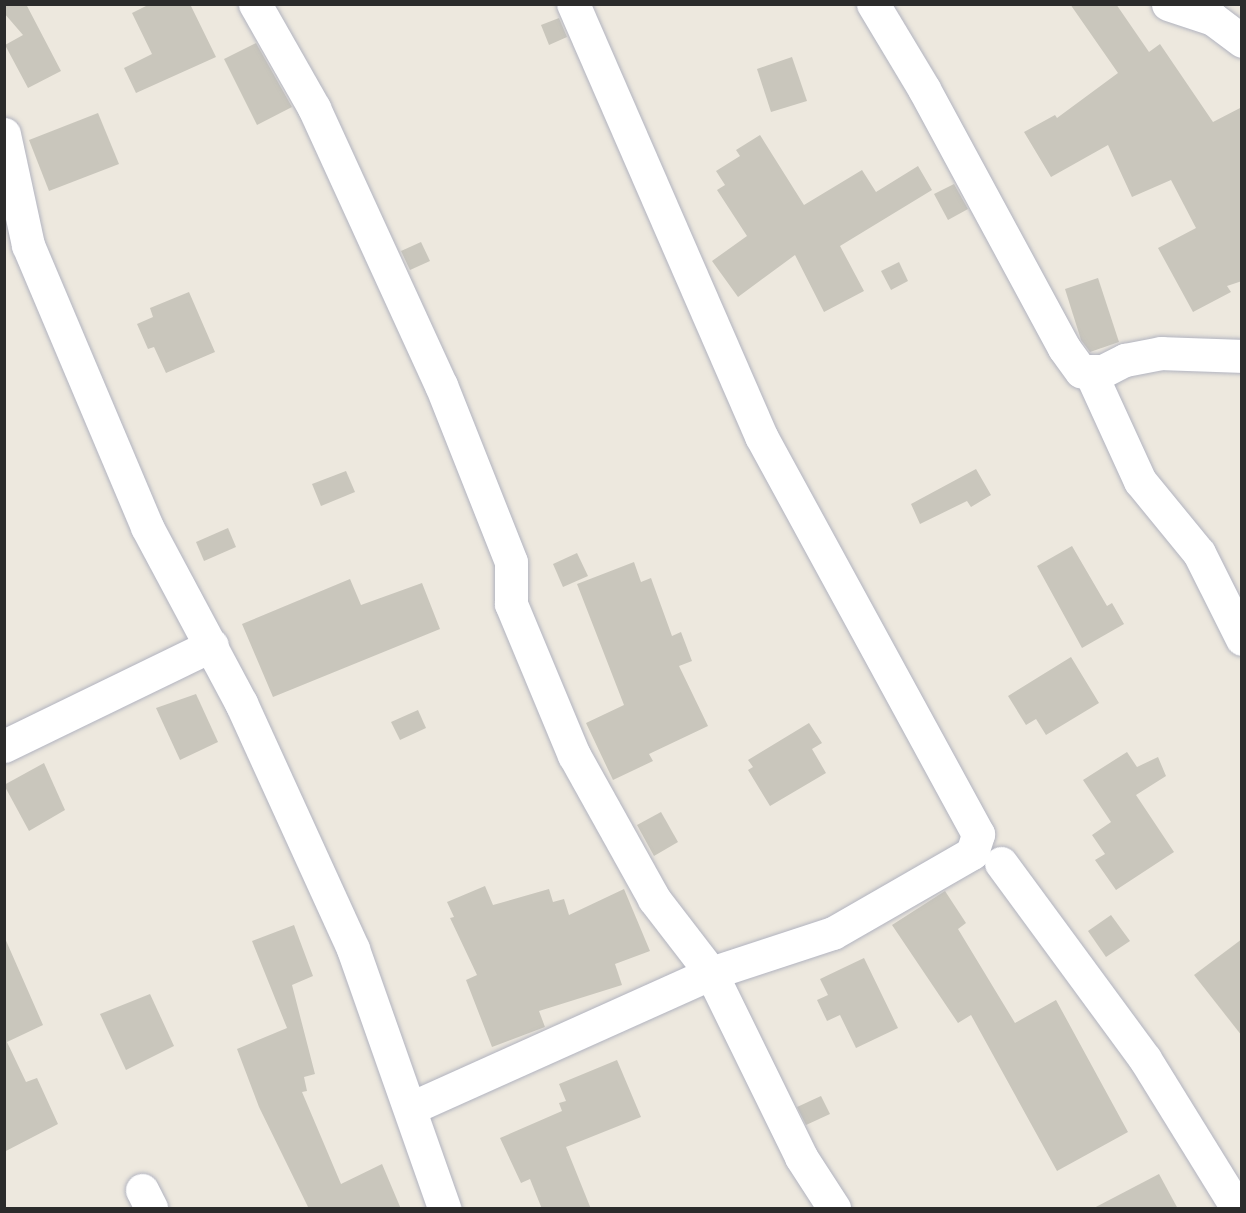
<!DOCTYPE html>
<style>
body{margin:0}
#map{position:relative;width:1246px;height:1213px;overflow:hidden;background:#ede8de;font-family:Cabin,sans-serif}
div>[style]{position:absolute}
.building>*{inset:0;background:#c9c6bc}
.roads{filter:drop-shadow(0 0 2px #b1b3bf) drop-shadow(0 0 2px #b1b3bf)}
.minor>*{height:33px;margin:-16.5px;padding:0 16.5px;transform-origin:16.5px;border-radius:16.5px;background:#fff}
span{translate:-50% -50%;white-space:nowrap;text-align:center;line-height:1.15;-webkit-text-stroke:5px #fff;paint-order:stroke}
.frame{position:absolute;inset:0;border:6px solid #2b2b2b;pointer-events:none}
</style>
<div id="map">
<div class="building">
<div style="clip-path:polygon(4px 4px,26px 4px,61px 71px,28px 88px,5px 45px,23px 35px,4px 13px)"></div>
<div style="clip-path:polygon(150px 4px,190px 4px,216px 57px,136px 93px,124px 68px,152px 54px,132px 13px)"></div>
<div style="clip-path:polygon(1070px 4px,1116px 4px,1149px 52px,1160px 44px,1213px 122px,1242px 107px,1242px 281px,1227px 286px,1231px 292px,1193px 312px,1158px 248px,1196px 228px,1171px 180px,1132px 197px,1108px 145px,1051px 177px,1024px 132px,1055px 115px,1057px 118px,1118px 73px)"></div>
<div style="clip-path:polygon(559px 18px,567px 37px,549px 45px,541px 25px)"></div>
<div style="clip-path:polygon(256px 43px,292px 107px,257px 125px,224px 59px)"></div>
<div style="clip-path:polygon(792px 57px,807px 101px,771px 112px,757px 69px)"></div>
<div style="clip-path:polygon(98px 113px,119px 164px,49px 191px,29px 140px)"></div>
<div style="clip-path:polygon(760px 135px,804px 205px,862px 170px,876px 192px,918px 166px,932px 190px,840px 246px,864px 291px,824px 312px,795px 255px,738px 297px,712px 261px,747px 236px,717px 190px,725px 185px,716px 171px,740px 156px,736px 150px)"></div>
<div style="clip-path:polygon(954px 184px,968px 209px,948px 220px,934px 194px)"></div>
<div style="clip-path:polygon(421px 242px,430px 261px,410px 270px,401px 251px)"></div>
<div style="clip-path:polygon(899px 262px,908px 281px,891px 290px,881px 271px)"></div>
<div style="clip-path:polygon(1098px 278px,1119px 342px,1090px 352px,1081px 340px,1065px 289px)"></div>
<div style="clip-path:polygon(189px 292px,215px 352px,166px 373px,154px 347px,148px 349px,137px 324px,153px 317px,150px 308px)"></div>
<div style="clip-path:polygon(976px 469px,991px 495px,971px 507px,967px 501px,920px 524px,911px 504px)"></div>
<div style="clip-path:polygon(346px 471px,355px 492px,321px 506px,312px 484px)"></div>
<div style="clip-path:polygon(228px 528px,236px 547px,204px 561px,196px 542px)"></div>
<div style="clip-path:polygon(1072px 546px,1107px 606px,1112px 603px,1124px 624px,1082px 648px,1037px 566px)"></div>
<div style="clip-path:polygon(577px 553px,588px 576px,563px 587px,553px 564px)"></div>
<div style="clip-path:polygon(634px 562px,641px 582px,651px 578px,672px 636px,681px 632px,692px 661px,679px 666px,708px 726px,649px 754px,653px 761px,613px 780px,586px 723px,624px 705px,577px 584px)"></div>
<div style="clip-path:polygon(350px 579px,361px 605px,422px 583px,440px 629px,273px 697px,242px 624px)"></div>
<div style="clip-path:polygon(1071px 657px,1099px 703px,1046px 735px,1036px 719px,1026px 725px,1008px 696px)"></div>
<div style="clip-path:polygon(196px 694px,218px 742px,180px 760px,156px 708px)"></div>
<div style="clip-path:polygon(418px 710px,426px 728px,400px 740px,391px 722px)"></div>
<div style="clip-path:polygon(809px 723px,822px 743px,812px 749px,826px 773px,770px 806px,748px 770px,753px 767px,748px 760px)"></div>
<div style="clip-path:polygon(1127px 752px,1137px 767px,1158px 757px,1166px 776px,1136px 795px,1174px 852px,1116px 890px,1095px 860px,1105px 854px,1092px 835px,1111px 822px,1083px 780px)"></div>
<div style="clip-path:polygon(44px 763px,65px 810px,29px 831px,4px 785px)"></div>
<div style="clip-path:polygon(661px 812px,678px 842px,654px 856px,637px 825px)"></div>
<div style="clip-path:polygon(485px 886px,493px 905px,549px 889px,553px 902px,564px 899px,569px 915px,624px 889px,650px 951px,615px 964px,622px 985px,539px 1011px,545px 1027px,492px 1047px,466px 980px,477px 975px,450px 918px,454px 917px,447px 902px)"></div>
<div style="clip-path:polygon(945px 891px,966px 923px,958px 929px,1015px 1023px,1056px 1000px,1128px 1132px,1057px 1171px,971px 1015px,958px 1023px,892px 925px)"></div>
<div style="clip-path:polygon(1111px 915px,1130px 941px,1106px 957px,1088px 931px)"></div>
<div style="clip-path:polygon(294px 925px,313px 976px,292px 985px,315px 1074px,304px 1077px,307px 1091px,302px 1092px,341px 1184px,382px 1164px,401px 1209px,309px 1209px,259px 1107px,237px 1049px,287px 1028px,252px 941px)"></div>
<div style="clip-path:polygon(4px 936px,43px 1025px,7px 1042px,26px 1082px,37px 1078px,58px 1124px,4px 1152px)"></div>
<div style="clip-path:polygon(1242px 939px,1242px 1036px,1194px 975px)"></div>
<div style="clip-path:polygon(864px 958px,898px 1028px,856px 1048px,840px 1015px,827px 1021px,817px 1000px,828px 995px,820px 979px)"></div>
<div style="clip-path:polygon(150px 994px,174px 1046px,126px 1070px,100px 1014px)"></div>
<div style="clip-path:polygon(617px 1060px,641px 1117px,566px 1147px,591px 1209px,542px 1209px,530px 1179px,521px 1183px,500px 1138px,562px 1111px,559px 1103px,566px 1101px,559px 1084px)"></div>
<div style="clip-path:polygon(821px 1096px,830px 1114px,806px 1125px,797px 1107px)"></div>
<div style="clip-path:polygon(1159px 1174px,1178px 1209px,1092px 1209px)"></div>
</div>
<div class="roads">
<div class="minor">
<div style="left:255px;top:4px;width:120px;rotate:60.4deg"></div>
<div style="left:314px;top:108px;width:305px;rotate:65.4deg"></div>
<div style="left:441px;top:385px;width:190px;rotate:68.4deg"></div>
<div style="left:511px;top:562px;width:42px;rotate:90deg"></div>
<div style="left:511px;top:604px;width:164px;rotate:67.4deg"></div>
<div style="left:574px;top:755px;width:165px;rotate:60.9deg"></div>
<div style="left:654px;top:899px;width:93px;rotate:52.4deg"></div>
<div style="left:711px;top:973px;width:205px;rotate:63.9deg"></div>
<div style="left:801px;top:1157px;width:61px;rotate:57.1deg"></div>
<div style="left:873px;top:4px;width:99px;rotate:59deg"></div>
<div style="left:924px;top:89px;width:294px;rotate:61.6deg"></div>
<div style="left:1064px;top:348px;width:29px;rotate:54deg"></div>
<div style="left:1081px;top:371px;width:22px"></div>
<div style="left:1103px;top:371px;width:25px;rotate:-27deg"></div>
<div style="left:1125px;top:360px;width:37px;rotate:-11deg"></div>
<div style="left:1161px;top:353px;width:81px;rotate:2.1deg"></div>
<div style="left:1168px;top:4px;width:47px;rotate:18.4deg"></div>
<div style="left:1213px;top:19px;width:36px;rotate:37deg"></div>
<div style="left:4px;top:134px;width:114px;rotate:77.8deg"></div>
<div style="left:28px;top:245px;width:306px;rotate:67.1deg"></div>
<div style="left:147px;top:527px;width:200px;rotate:61.9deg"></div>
<div style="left:241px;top:703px;width:270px;rotate:65.5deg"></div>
<div style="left:353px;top:949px;width:275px;rotate:70.6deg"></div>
<div style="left:1091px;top:374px;width:118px;rotate:65.4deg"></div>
<div style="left:1140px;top:481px;width:93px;rotate:50.7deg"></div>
<div style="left:1199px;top:553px;width:96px;rotate:63.4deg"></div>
<div style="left:4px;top:746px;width:231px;rotate:-25.9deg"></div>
<div style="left:1001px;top:863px;width:243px;rotate:53.7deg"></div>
<div style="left:1145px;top:1059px;width:175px;rotate:58.3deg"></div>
<div style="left:411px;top:1108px;width:329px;rotate:-24.2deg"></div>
<div style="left:711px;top:973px;width:128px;rotate:-18.2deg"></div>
<div style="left:833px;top:933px;width:160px;rotate:-29.9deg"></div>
<div style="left:972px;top:853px;width:20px;rotate:-72deg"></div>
<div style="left:978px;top:834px;width:453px;rotate:-118.6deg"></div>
<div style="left:761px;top:436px;width:471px;rotate:-113.5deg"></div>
<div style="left:142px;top:1190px;width:20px;rotate:63deg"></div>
</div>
</div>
<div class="frame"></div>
</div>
